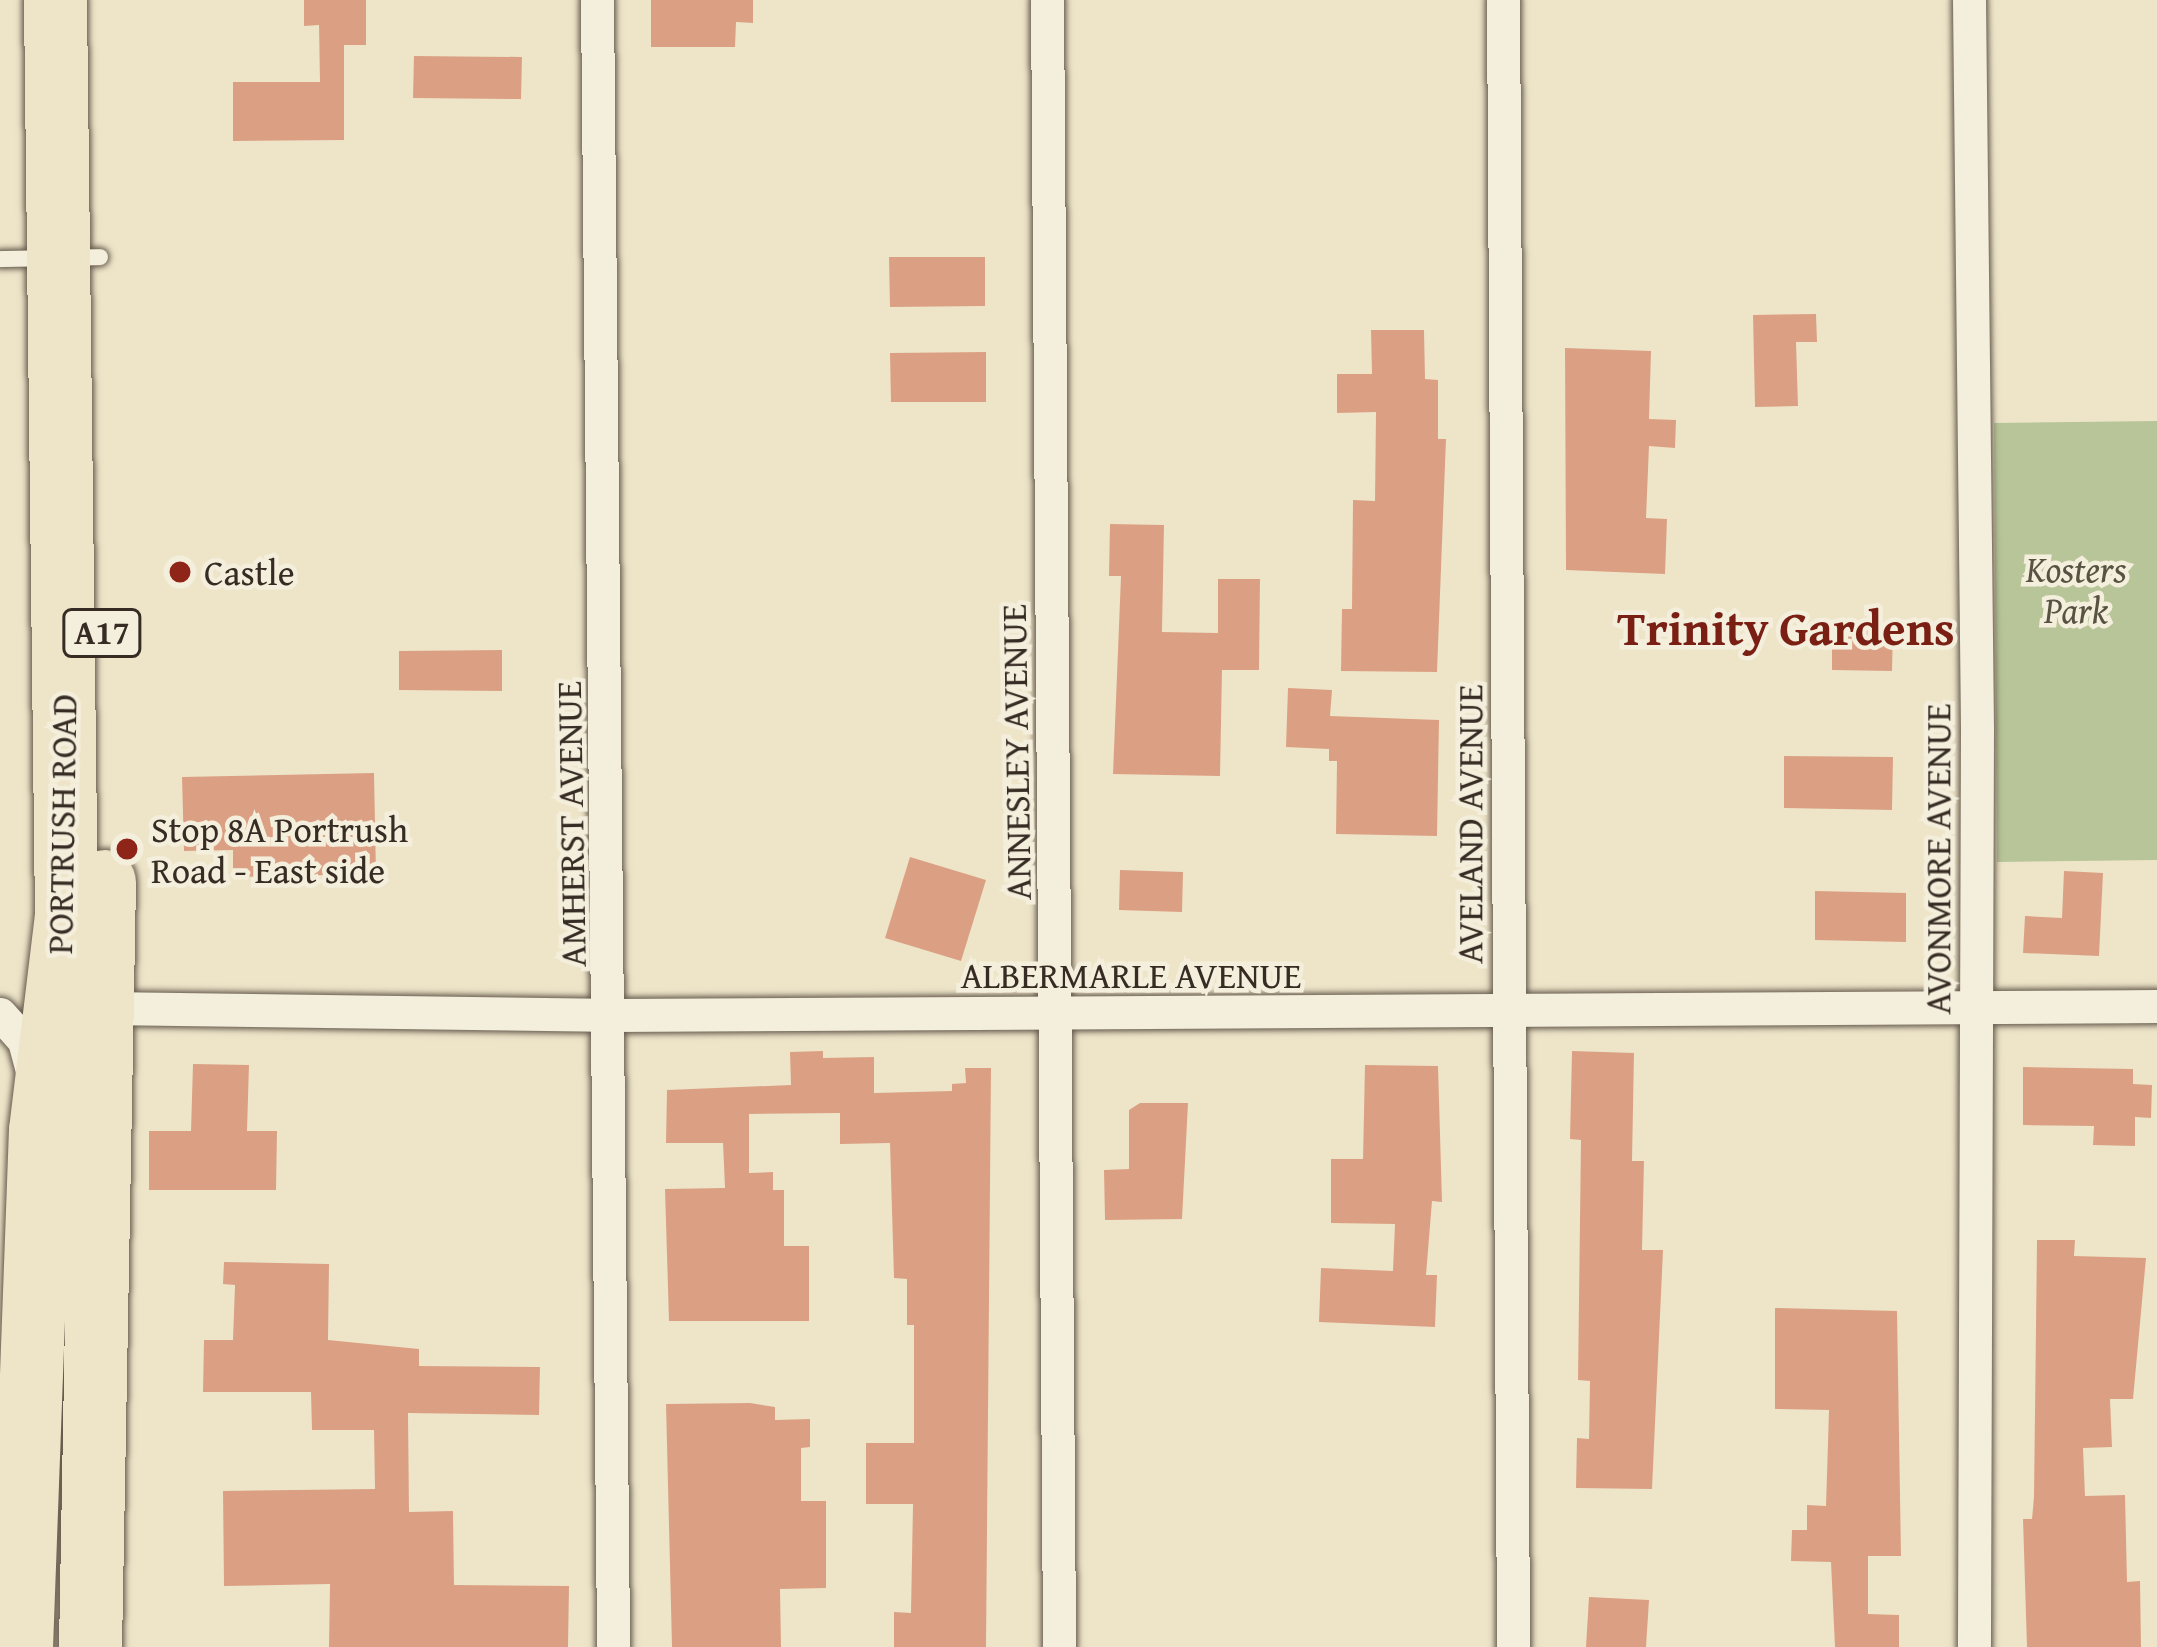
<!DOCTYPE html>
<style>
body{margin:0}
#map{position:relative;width:2157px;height:1647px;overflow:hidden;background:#eee5c9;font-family:"Gentium Book Plus",serif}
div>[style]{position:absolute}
.green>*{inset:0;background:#b7c598}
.building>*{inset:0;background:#dba084}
.roads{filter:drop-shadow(0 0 3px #655a4d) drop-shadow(0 0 3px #655a4d)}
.lane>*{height:16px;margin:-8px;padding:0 8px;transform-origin:8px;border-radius:8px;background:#f4eedc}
.street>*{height:33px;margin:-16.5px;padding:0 16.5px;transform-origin:16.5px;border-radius:16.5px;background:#f4eedc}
.highway>*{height:63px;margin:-31.5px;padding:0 31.5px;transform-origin:31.5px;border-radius:31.5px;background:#eee5c9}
.dots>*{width:33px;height:33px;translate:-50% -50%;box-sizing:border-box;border:6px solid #f4eedc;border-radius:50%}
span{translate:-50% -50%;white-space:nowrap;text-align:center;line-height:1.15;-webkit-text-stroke:9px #f4eedc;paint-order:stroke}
.shield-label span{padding:3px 9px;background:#f4eedc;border:3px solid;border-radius:9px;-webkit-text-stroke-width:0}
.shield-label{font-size:33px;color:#372c24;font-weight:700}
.park-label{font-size:36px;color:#575241;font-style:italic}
.poi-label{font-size:36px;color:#372c24}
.left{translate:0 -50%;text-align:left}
.street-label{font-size:36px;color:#372c24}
.district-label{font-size:48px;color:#7a1f14;font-weight:700}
</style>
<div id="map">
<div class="green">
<div style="clip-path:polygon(2157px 421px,2157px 860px,1997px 862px,1994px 423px)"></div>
</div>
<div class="building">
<div style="clip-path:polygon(304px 0,366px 0,366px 45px,344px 45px,344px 140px,233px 141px,233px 82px,320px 82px,319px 25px,304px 26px)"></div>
<div style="clip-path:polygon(651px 0,753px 0,753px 23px,736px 22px,735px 47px,651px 47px)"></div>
<div style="clip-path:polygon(414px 56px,522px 57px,521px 99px,413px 98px)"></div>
<div style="clip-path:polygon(889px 257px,985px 257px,985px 306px,890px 307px)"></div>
<div style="clip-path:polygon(1816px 314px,1817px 342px,1796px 342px,1798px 406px,1755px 407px,1753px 315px)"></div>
<div style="clip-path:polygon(1371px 330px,1424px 330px,1425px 379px,1438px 380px,1438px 439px,1446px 439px,1437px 672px,1341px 671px,1342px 609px,1352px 609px,1353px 500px,1375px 501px,1376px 412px,1337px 413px,1337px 374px,1372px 374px)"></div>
<div style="clip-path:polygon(1565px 348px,1651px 351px,1649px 419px,1676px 420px,1675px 448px,1649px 446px,1646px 518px,1667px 519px,1665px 574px,1566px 570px)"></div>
<div style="clip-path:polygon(986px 352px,986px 402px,891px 402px,890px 353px)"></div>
<div style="clip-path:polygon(1110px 524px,1164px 525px,1162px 632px,1218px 633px,1218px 579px,1260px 579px,1259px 670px,1222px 670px,1220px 776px,1113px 774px,1121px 576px,1109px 576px)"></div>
<div style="clip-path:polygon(1832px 627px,1893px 628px,1892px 671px,1832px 670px)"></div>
<div style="clip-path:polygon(502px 650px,502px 691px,399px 690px,399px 651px)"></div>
<div style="clip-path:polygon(1288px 688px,1332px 690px,1330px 716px,1439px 720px,1437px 836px,1336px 834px,1337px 761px,1329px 761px,1329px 749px,1286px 747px)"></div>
<div style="clip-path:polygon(1784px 756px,1893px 757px,1892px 810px,1784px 808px)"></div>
<div style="clip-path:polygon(374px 773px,376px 874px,233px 877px,233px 850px,184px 851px,182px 777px)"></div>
<div style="clip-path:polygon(910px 857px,986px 880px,961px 961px,885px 938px)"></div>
<div style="clip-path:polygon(1120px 870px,1183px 872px,1182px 912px,1119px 910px)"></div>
<div style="clip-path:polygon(2064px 871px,2103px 873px,2099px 956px,2023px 953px,2025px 916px,2062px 918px)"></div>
<div style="clip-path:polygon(1815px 891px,1906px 893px,1906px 942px,1815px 940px)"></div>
<div style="clip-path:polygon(823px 1051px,823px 1058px,874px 1057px,874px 1093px,952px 1091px,952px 1084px,966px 1083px,965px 1068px,991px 1068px,986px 1647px,894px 1647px,894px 1612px,911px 1613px,913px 1504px,866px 1504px,866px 1443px,914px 1443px,914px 1325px,907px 1325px,907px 1279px,894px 1278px,890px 1143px,840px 1144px,840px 1113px,749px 1114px,749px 1173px,773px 1172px,773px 1190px,784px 1190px,784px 1246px,809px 1246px,809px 1321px,669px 1321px,665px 1189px,725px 1188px,723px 1143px,666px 1143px,667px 1090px,791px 1085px,790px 1052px)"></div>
<div style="clip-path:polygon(1572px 1051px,1634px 1053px,1632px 1161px,1644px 1161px,1642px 1250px,1663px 1250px,1652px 1489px,1576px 1488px,1577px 1438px,1589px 1439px,1590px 1381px,1578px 1380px,1581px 1140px,1570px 1139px)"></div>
<div style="clip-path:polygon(193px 1064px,249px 1065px,247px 1131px,277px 1131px,276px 1190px,149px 1190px,149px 1131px,191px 1131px)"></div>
<div style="clip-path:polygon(1365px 1065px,1438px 1066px,1442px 1202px,1432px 1201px,1426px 1275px,1437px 1275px,1435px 1327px,1319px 1322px,1321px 1268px,1393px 1271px,1395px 1224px,1331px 1223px,1331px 1159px,1363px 1159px)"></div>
<div style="clip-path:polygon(2023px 1067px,2133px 1069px,2133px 1084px,2152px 1085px,2151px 1118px,2135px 1117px,2135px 1146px,2093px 1145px,2094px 1126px,2023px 1125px)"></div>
<div style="clip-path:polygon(1140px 1103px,1188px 1103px,1182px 1219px,1105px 1220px,1104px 1170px,1129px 1169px,1129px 1110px)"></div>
<div style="clip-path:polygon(2037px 1240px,2075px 1240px,2074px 1256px,2146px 1258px,2133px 1399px,2110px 1399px,2112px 1447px,2083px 1448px,2085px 1496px,2125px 1495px,2127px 1582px,2140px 1581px,2141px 1647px,2027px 1647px,2023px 1519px,2032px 1519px,2034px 1497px)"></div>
<div style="clip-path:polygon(224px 1262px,329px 1264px,328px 1340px,419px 1349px,419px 1366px,540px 1367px,539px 1415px,408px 1413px,409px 1512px,453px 1511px,454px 1585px,569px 1586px,568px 1647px,329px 1647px,330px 1584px,224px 1586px,223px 1491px,375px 1489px,374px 1430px,312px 1430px,311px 1392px,203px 1392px,204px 1340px,233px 1340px,235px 1285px,223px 1284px)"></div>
<div style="clip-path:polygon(1775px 1308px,1897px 1311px,1901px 1556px,1868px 1556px,1868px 1614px,1899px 1615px,1899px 1647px,1835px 1647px,1831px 1562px,1791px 1561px,1792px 1530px,1807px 1530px,1807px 1505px,1826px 1506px,1829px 1410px,1775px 1409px)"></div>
<div style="clip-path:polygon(750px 1403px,775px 1407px,775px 1420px,810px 1419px,810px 1447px,801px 1448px,801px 1501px,826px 1501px,826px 1588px,780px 1589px,781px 1647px,672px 1647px,666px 1404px)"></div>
<div style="clip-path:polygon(1589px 1597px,1649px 1600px,1646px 1647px,1586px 1647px)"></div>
</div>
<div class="roads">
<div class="lane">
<div style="left:0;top:259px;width:100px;rotate:-1.1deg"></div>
</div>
<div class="street">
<div style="left:597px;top:0;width:1647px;rotate:89.44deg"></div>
<div style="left:1047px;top:0;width:1647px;rotate:89.58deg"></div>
<div style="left:1503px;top:0;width:1647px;rotate:89.65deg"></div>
<div style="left:1969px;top:0;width:729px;rotate:89.37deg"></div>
<div style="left:1977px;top:729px;width:918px;rotate:90.19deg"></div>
<div style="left:105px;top:1008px;width:507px;rotate:0.79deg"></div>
<div style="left:612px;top:1015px;width:1545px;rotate:-0.33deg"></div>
<div style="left:0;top:1014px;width:36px;rotate:48deg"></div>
<div style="left:24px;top:1041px;width:35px;rotate:75deg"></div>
</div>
<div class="highway">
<div style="left:21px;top:1647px;width:517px;rotate:-87.9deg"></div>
<div style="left:40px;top:1130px;width:216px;rotate:-83.1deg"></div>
<div style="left:66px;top:916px;width:916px;rotate:-90.69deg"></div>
<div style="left:90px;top:1647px;width:766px;rotate:-88.95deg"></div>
</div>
</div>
<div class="dots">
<div style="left:180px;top:572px;background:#8f2418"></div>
<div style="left:127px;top:849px;background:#8f2418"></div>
</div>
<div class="shield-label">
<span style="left:102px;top:633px">A17</span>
</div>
<div class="park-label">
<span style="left:2076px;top:589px">Kosters<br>Park</span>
</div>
<div class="poi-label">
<span class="left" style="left:204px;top:572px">Castle</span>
<span class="left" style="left:151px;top:849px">Stop 8A Portrush<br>Road - East side</span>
</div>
<div class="street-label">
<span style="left:1015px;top:752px;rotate:-91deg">ANNESLEY AVENUE</span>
<span style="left:61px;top:824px;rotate:-89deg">PORTRUSH ROAD</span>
<span style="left:570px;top:824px;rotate:-91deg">AMHERST AVENUE</span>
<span style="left:1469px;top:824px;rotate:-90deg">AVELAND AVENUE</span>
<span style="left:1937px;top:859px;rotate:-90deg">AVONMORE AVENUE</span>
<span style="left:1131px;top:975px">ALBERMARLE AVENUE</span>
</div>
<div class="district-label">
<span style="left:1786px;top:628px">Trinity Gardens</span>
</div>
</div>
